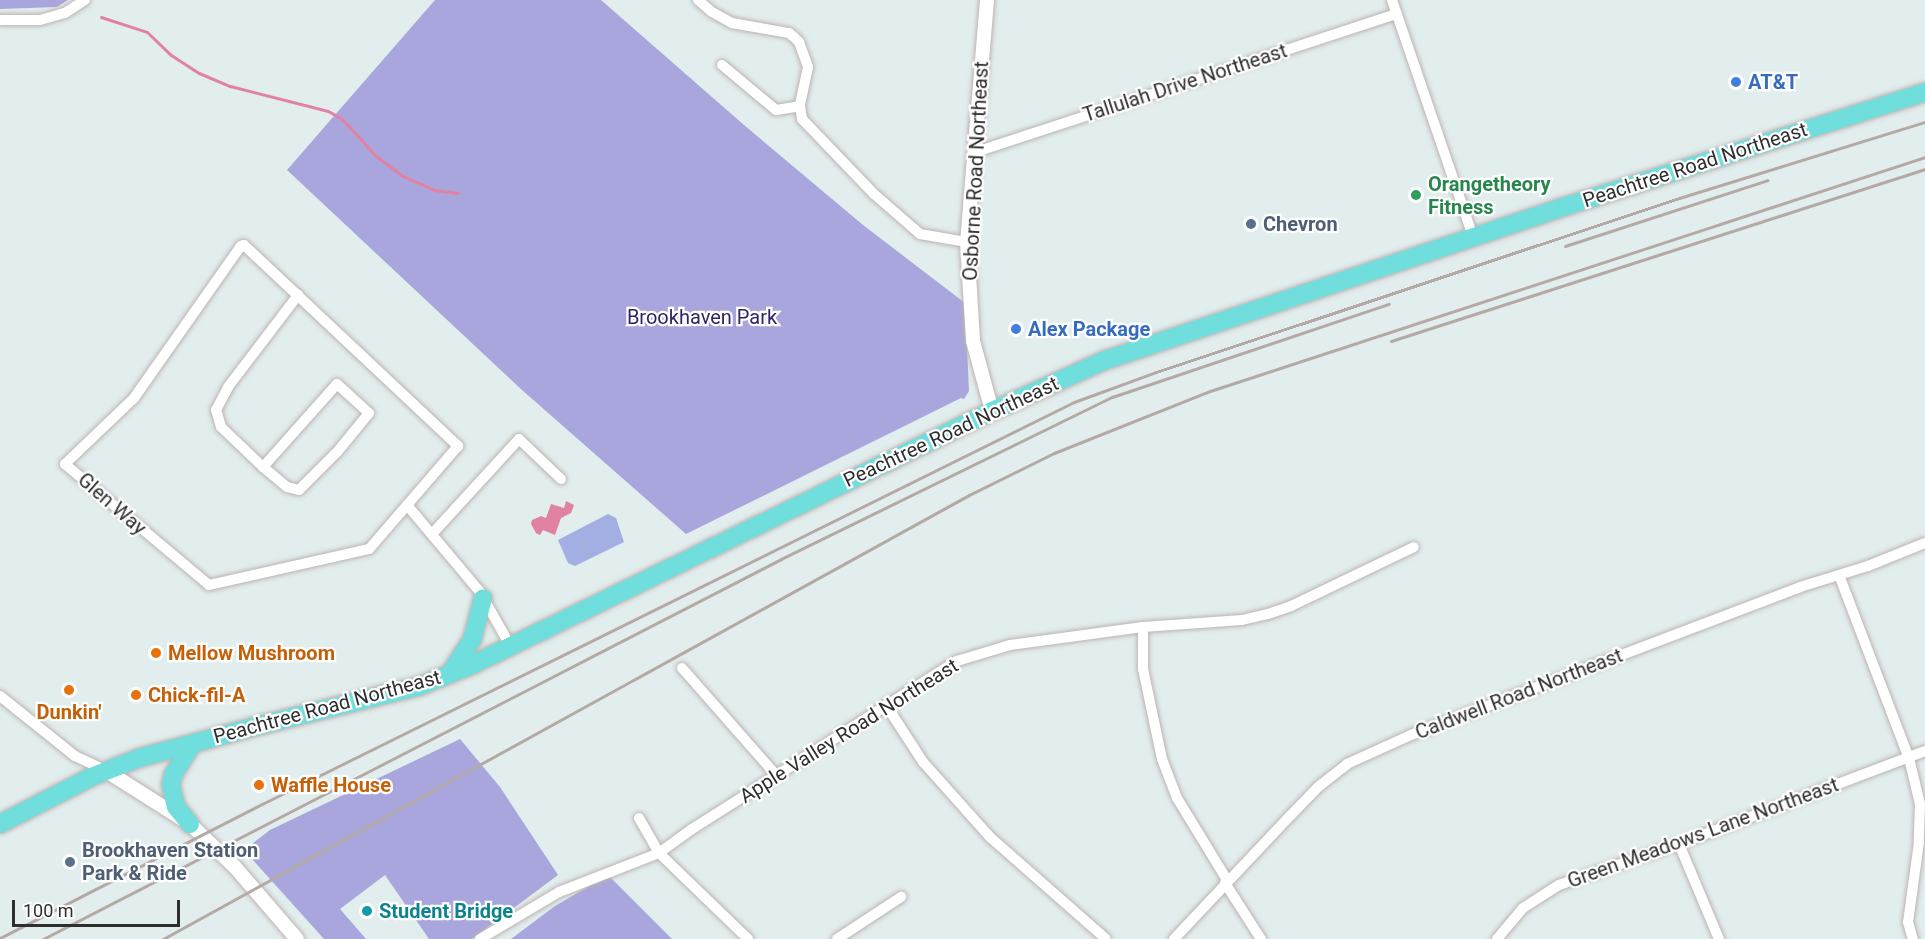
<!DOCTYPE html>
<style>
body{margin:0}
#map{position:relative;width:1925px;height:939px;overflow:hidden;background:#e2eded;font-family:Roboto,sans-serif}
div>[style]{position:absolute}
.green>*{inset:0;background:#a8a6dd}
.pitch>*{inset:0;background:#a3aee2}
.water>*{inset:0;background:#e282a3}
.stream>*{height:3px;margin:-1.5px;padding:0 1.5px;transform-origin:1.5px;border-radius:1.5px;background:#e282a3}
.roads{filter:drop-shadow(0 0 2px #bcb4b2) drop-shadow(0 0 2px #bcb4b2)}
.minor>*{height:10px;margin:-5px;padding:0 5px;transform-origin:5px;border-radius:5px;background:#fff}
.tertiary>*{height:14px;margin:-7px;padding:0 7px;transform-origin:7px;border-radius:7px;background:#fff}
.trunk>*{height:18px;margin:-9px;padding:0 9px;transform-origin:9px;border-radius:9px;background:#70dedc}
.rail>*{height:3px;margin:-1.5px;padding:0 1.5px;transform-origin:1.5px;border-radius:1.5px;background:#b5a9a5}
.dots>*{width:16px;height:16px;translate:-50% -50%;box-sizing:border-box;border:3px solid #fff;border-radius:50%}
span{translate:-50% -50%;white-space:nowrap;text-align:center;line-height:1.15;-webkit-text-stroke:4.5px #fff;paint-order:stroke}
.shop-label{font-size:20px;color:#366cbe;font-weight:700}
.left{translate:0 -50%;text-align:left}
.street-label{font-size:20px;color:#2e2e2e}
.leisure-label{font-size:20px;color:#27864d;font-weight:700}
.service-label{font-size:20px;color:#4e5e75;font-weight:700}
.park-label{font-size:20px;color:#302464}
.food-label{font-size:20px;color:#c56008;font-weight:700}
.culture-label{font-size:20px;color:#0d838f;font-weight:700}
.scale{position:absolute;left:12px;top:900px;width:168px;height:27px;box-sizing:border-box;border:3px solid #2e2e2e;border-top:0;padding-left:8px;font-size:18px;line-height:21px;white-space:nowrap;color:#2e2e2e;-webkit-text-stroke:4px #fff;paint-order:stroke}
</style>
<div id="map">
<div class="green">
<div style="clip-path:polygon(0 0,68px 0,57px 7px,0 9px)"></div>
<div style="clip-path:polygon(435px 0,601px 0,744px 125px,863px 225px,965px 303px,969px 391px,964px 399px,961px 398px,686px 534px,522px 390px,287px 170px)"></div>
<div style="clip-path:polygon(460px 739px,500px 787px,558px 875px,472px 939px,429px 939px,385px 875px,340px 909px,366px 939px,324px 939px,244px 850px,270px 830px)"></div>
<div style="clip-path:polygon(608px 875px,672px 939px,511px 939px,555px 906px)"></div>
</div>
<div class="pitch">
<div style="clip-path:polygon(608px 514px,616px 518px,624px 542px,575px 566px,568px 563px,558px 540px)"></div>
</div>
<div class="water">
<div style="clip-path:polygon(566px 501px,574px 505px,571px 513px,561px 518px,555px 535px,543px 530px,540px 535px,536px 533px,531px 524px,532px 520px,541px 516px,546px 518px,551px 504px,564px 508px)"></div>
</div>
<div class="stream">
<div style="left:101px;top:17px;width:48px;rotate:18.1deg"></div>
<div style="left:147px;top:32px;width:33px;rotate:44deg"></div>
<div style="left:171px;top:55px;width:33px;rotate:33deg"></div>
<div style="left:199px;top:73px;width:34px;rotate:23deg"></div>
<div style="left:230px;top:86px;width:101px;rotate:14.3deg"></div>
<div style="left:328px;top:111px;width:16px;rotate:30deg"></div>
<div style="left:342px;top:119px;width:50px;rotate:47.4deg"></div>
<div style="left:376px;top:156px;width:34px;rotate:37deg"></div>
<div style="left:403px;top:176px;width:34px;rotate:24deg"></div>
<div style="left:434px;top:190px;width:24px;rotate:7deg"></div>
</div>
<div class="roads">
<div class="minor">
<div style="left:698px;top:0;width:18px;rotate:41deg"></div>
<div style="left:712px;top:12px;width:23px;rotate:29deg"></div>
<div style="left:732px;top:23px;width:58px;rotate:10deg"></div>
<div style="left:789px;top:33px;width:6px;rotate:39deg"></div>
<div style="left:794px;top:37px;width:7px;rotate:45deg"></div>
<div style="left:799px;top:42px;width:27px;rotate:70deg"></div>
<div style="left:808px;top:67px;width:40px;rotate:102deg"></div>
<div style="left:800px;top:106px;width:13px;rotate:81deg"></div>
<div style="left:802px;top:119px;width:104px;rotate:46.2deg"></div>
<div style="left:874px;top:194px;width:61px;rotate:41deg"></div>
<div style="left:920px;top:234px;width:48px;rotate:9.7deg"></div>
<div style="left:1392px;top:0;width:250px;rotate:71.1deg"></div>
<div style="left:0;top:20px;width:40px"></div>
<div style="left:40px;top:20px;width:26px;rotate:-16deg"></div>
<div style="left:65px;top:13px;width:24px;rotate:-33deg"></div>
<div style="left:722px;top:65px;width:70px;rotate:39.8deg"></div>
<div style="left:776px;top:110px;width:24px;rotate:-9deg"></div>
<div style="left:973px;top:153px;width:446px;rotate:-18.2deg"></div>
<div style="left:244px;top:245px;width:294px;rotate:43.2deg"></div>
<div style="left:458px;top:446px;width:136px;rotate:130.8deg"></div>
<div style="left:369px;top:549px;width:164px;rotate:167.3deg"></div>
<div style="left:209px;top:585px;width:188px;rotate:-140deg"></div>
<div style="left:65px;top:464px;width:95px;rotate:-43.7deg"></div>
<div style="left:134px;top:398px;width:186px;rotate:-54.9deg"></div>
<div style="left:241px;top:246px;width:3px;rotate:-18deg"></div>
<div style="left:337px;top:384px;width:43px;rotate:42.2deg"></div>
<div style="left:369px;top:413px;width:49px;rotate:129.2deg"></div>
<div style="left:338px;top:451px;width:55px;rotate:135deg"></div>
<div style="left:299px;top:490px;width:12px;rotate:-166deg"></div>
<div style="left:287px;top:487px;width:31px;rotate:-140deg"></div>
<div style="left:263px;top:467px;width:111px;rotate:-48.3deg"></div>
<div style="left:263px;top:467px;width:58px;rotate:-136.4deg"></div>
<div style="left:221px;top:427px;width:18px;rotate:-106deg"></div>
<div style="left:216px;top:410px;width:26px;rotate:-62deg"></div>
<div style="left:228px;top:387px;width:116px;rotate:-52.7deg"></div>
<div style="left:407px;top:505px;width:114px;rotate:50deg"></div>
<div style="left:480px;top:592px;width:63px;rotate:60.6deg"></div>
<div style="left:432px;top:534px;width:129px;rotate:-47.5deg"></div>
<div style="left:519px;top:439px;width:58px;rotate:43.6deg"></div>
<div style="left:1839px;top:575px;width:196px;rotate:69.1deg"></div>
<div style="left:1909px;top:758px;width:47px;rotate:76.6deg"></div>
<div style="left:1920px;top:804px;width:38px;rotate:92deg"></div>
<div style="left:1919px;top:842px;width:81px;rotate:97.8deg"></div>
<div style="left:1908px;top:922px;width:18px;rotate:74deg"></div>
<div style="left:1143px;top:627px;width:42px;rotate:90deg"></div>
<div style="left:1143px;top:669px;width:92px;rotate:78.1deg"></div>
<div style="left:1162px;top:759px;width:42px;rotate:69deg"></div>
<div style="left:1177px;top:798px;width:96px;rotate:58.6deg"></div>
<div style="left:682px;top:668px;width:144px;rotate:48.7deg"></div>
<div style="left:0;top:696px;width:96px;rotate:38.7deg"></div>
<div style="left:75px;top:756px;width:33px;rotate:25deg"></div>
<div style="left:886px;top:705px;width:68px;rotate:57deg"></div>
<div style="left:923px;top:762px;width:101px;rotate:48.2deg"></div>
<div style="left:990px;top:837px;width:154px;rotate:41.3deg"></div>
<div style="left:639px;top:818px;width:40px;rotate:60.3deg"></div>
<div style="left:659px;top:853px;width:124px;rotate:44deg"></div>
<div style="left:1679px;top:844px;width:103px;rotate:67.2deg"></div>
<div style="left:1225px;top:883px;width:67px;rotate:57.3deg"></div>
<div style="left:480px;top:939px;width:92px;rotate:-30.7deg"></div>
<div style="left:559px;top:892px;width:107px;rotate:-21.3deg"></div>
<div style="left:659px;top:853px;width:41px;rotate:-36deg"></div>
<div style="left:692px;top:829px;width:314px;rotate:-32.4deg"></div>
<div style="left:957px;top:661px;width:55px;rotate:-16.8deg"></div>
<div style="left:1010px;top:645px;width:134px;rotate:-7.7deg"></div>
<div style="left:1143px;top:627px;width:99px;rotate:-4deg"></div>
<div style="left:1242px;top:620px;width:27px;rotate:-13deg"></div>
<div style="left:1268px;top:614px;width:24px;rotate:-19deg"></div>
<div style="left:1291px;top:606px;width:136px;rotate:-25.6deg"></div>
<div style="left:837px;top:939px;width:77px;rotate:-33.3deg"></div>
<div style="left:1174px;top:939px;width:170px;rotate:-46.7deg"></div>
<div style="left:1291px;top:815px;width:39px;rotate:-46deg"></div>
<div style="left:1318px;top:787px;width:37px;rotate:-38deg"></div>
<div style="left:1347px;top:764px;width:70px;rotate:-24.4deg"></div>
<div style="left:1411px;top:735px;width:416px;rotate:-20.8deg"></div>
<div style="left:1800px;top:587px;width:71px;rotate:-17.2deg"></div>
<div style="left:1868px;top:566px;width:61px;rotate:-22deg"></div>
<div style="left:1497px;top:939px;width:40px;rotate:-50deg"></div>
<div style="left:1523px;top:908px;width:43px;rotate:-32.6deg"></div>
<div style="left:1559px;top:885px;width:127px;rotate:-18.9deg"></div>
<div style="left:1679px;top:844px;width:263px;rotate:-20.7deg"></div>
</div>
<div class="tertiary">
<div style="left:987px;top:0;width:243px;rotate:94.7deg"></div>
<div style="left:967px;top:242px;width:99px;rotate:86.5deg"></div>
<div style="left:973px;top:341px;width:73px;rotate:74.8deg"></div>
<div style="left:105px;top:770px;width:101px;rotate:32.4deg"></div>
<div style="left:190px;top:824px;width:62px;rotate:43.7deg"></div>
<div style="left:235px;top:867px;width:95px;rotate:49.3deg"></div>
</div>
<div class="trunk">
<div style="left:451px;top:672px;width:38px;rotate:-57deg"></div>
<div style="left:472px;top:640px;width:43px;rotate:-75.3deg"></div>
<div style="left:0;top:824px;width:102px;rotate:-27.3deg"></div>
<div style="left:91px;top:777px;width:52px;rotate:-21.6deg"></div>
<div style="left:139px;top:758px;width:118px;rotate:-15.2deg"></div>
<div style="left:253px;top:727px;width:172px;rotate:-13.8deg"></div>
<div style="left:420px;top:686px;width:58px;rotate:-22.2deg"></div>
<div style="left:474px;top:664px;width:576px;rotate:-26.03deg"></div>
<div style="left:992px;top:411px;width:122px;rotate:-24.2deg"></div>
<div style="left:1103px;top:361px;width:482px;rotate:-18.5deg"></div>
<div style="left:1560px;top:208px;width:383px;rotate:-17.6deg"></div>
<div style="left:190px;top:824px;width:22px;rotate:-129deg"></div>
<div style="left:176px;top:807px;width:23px;rotate:-103deg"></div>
<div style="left:171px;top:785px;width:10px;rotate:-79deg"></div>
<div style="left:173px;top:775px;width:36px;rotate:-58deg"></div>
</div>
</div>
<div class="rail">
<div style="left:1565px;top:246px;width:213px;rotate:-18deg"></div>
<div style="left:1391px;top:341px;width:561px;rotate:-17.85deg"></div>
<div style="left:0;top:938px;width:294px;rotate:-27.1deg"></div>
<div style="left:262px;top:804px;width:906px;rotate:-26.34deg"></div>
<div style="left:1074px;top:402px;width:87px;rotate:-20.1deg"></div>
<div style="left:1156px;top:372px;width:551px;rotate:-18.4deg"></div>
<div style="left:1679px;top:198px;width:257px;rotate:-17.2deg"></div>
<div style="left:43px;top:939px;width:830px;rotate:-27.24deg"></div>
<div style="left:781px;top:559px;width:369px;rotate:-26.1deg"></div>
<div style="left:1112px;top:397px;width:292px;rotate:-18.6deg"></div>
<div style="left:163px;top:939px;width:920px;rotate:-28.85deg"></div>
<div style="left:969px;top:495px;width:95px;rotate:-26.3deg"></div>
<div style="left:1054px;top:453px;width:168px;rotate:-21.7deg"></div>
<div style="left:1210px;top:391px;width:752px;rotate:-18.12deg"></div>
</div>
<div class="dots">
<div style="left:1736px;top:82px;background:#3f7fe0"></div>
<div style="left:1416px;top:195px;background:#2e9e5b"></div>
<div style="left:1251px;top:224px;background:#5c6f8a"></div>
<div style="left:1016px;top:329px;background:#3f7fe0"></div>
<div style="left:156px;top:653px;background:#e8710a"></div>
<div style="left:69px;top:690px;background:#e8710a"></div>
<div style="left:136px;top:695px;background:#e8710a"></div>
<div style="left:259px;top:785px;background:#e8710a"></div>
<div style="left:70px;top:862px;background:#5c6f8a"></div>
<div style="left:367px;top:911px;background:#0f9aa8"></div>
</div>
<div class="shop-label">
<span class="left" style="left:1748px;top:82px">AT&amp;T</span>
<span class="left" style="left:1028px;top:329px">Alex Package</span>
</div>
<div class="street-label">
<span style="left:1185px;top:83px;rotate:-18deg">Tallulah Drive Northeast</span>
<span style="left:1695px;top:165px;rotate:-18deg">Peachtree Road Northeast</span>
<span style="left:976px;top:171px;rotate:-87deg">Osborne Road Northeast</span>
<span style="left:951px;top:432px;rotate:-25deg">Peachtree Road Northeast</span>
<span style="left:112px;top:504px;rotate:41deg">Glen Way</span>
<span style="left:1519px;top:694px;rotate:-21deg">Caldwell Road Northeast</span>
<span style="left:327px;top:707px;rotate:-15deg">Peachtree Road Northeast</span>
<span style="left:849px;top:731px;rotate:-32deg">Apple Valley Road Northeast</span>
<span style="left:1703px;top:833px;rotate:-20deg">Green Meadows Lane Northeast</span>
</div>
<div class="leisure-label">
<span class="left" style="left:1428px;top:196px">Orangetheory<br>Fitness</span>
</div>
<div class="service-label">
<span class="left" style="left:1263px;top:224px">Chevron</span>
<span class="left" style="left:82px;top:862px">Brookhaven Station<br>Park &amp; Ride</span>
</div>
<div class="park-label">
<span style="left:702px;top:317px">Brookhaven Park</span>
</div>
<div class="food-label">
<span class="left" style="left:168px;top:653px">Mellow Mushroom</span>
<span class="left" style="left:148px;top:695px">Chick-fil-A</span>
<span style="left:69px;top:712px">Dunkin'</span>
<span class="left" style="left:271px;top:785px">Waffle House</span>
</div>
<div class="culture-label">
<span class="left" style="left:379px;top:911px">Student Bridge</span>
</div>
<div class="scale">100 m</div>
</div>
